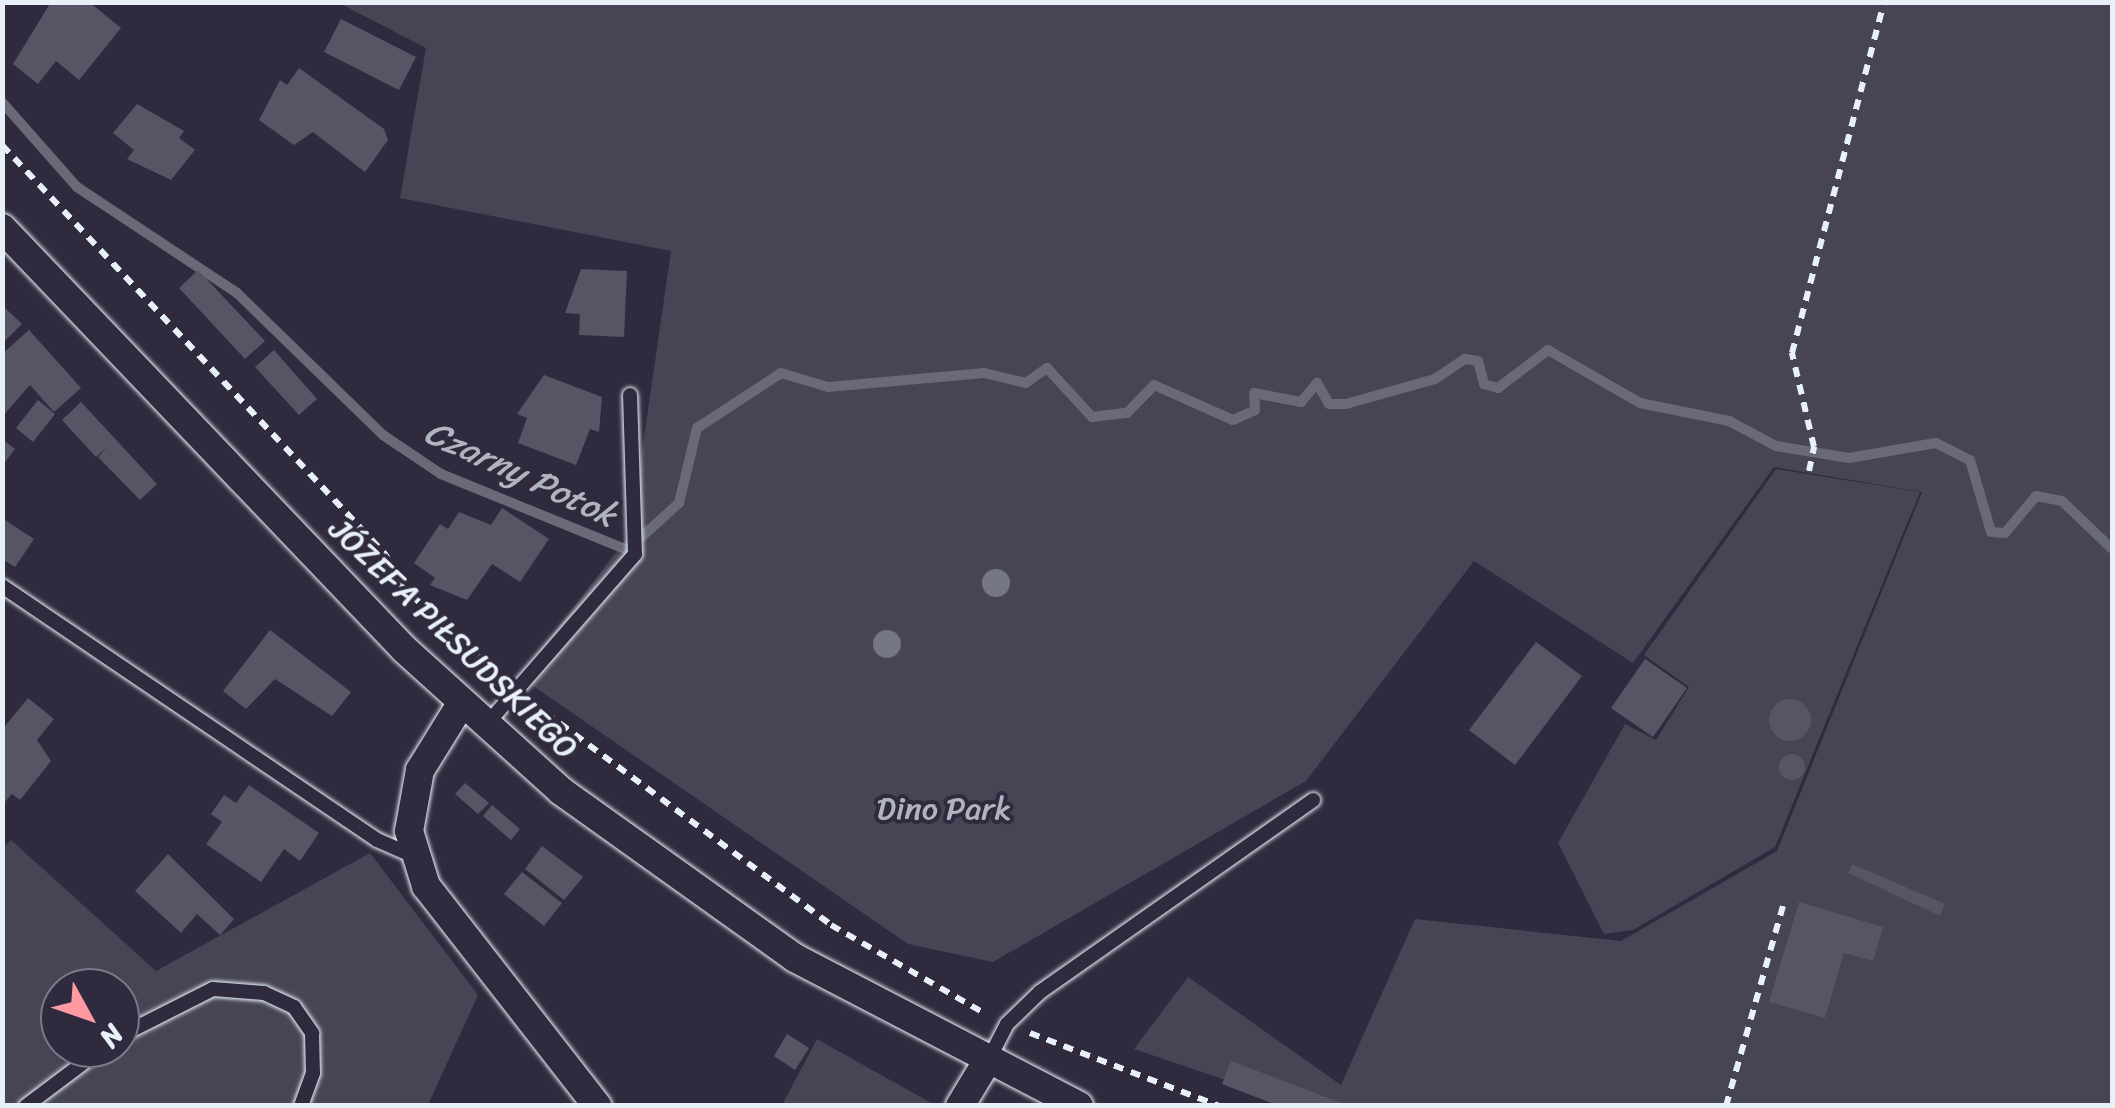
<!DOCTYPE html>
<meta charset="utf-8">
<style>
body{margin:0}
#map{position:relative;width:2115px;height:1108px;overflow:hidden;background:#2f2a3d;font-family:Sriracha,sans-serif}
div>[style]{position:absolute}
.green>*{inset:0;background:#464455}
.stream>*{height:10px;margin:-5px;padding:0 5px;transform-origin:5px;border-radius:5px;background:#696978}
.building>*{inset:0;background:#575565}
.round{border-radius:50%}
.path>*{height:6px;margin-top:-3px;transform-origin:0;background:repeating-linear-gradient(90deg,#e8f1f8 0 10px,transparent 0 18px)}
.roads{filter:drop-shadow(0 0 2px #e8f1f8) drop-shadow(0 0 2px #e8f1f8)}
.service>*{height:14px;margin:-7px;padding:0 7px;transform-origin:7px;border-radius:7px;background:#2f2a3d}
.minor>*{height:28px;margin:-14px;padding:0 14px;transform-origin:14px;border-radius:14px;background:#2f2a3d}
.trees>*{width:28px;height:28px;margin:-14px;border-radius:50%;background:#757684}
span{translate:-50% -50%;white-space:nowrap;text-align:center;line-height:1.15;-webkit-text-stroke:8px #2f2a3d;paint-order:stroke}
.street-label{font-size:32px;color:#e8f1f8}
.park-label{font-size:32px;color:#afb4bf}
.water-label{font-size:35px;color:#afb4be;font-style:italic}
.frame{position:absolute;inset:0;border:5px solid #e8f1f8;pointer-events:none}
.north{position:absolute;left:40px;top:968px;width:100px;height:100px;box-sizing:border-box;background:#2f2a3d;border:2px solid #797a88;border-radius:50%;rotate:130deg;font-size:28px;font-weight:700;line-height:40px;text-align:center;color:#e8f1f8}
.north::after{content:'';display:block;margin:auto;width:35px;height:45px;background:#ff9aa2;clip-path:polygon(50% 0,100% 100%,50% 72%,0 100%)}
</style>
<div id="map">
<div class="green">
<div style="clip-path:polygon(339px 3px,2112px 3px,2112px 1105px,1299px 1105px,1134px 1049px,1188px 977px,1341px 1085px,1415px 919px,1621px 941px,1777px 851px,1922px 492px,1774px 467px,1633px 663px,1474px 561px,1306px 781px,993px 962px,908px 944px,520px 677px,630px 534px,671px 251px,400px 198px,426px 48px)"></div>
<div style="clip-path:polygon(1776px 469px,1920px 492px,1775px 847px,1633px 930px,1604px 934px,1558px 843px,1625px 724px,1656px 740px,1689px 687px,1644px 655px)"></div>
<div style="clip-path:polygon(evenodd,11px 840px,156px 971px,370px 853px,478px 995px,428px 1105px,3px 1106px,2px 849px,11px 840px,60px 988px,120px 988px,120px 1048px,60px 1048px,60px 988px)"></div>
<div style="clip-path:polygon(817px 1039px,935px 1105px,782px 1105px)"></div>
</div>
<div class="stream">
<div style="left:2px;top:102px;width:113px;rotate:48.6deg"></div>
<div style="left:77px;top:187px;width:192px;rotate:33.5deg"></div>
<div style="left:237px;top:293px;width:204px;rotate:44.2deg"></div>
<div style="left:383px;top:435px;width:70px;rotate:33.9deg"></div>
<div style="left:441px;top:474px;width:201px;rotate:22.2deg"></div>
<div style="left:627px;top:550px;width:70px;rotate:-42.1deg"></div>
<div style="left:679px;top:503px;width:77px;rotate:-76.5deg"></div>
<div style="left:697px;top:428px;width:100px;rotate:-33.2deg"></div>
<div style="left:781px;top:373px;width:49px;rotate:16.6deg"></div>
<div style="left:828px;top:387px;width:157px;rotate:-5.1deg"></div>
<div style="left:984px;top:373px;width:43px;rotate:13.4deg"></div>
<div style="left:1026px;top:383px;width:26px;rotate:-36deg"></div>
<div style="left:1047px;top:368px;width:67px;rotate:47.4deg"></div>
<div style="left:1092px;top:417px;width:35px;rotate:-7deg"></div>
<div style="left:1127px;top:413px;width:39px;rotate:-46deg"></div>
<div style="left:1154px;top:385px;width:86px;rotate:23.9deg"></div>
<div style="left:1233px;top:420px;width:24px;rotate:-24deg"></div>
<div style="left:1255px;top:410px;width:17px;rotate:-93deg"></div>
<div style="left:1254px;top:393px;width:48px;rotate:10.8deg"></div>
<div style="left:1301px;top:402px;width:25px;rotate:-50deg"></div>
<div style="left:1317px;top:383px;width:24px;rotate:60deg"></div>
<div style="left:1329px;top:404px;width:17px"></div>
<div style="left:1346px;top:404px;width:92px;rotate:-15.7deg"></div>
<div style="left:1435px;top:379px;width:36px;rotate:-34deg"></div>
<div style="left:1465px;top:359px;width:13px;rotate:9deg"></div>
<div style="left:1478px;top:361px;width:24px;rotate:75deg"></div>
<div style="left:1484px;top:384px;width:15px;rotate:16deg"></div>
<div style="left:1498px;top:388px;width:63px;rotate:-37.2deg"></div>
<div style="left:1548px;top:350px;width:106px;rotate:29.9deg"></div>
<div style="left:1640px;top:403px;width:91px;rotate:11.4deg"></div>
<div style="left:1729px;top:421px;width:53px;rotate:28deg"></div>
<div style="left:1776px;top:446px;width:74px;rotate:9.3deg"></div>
<div style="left:1849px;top:458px;width:88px;rotate:-9.8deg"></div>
<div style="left:1936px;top:443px;width:38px;rotate:27deg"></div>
<div style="left:1970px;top:460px;width:75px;rotate:73.7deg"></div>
<div style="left:1991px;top:532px;width:14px;rotate:4deg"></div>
<div style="left:2005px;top:533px;width:48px;rotate:-50deg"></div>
<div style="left:2036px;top:496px;width:26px;rotate:11deg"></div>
<div style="left:2062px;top:501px;width:69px;rotate:43.8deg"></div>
</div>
<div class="building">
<div style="clip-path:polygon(51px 2px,89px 2px,121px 28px,79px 80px,56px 61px,38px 84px,13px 64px)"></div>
<div style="clip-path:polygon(341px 19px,416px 57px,399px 90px,324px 52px)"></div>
<div style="clip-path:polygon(299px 68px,384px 129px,388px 140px,365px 172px,313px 132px,294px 145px,259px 120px,280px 80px,287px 85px)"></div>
<div style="clip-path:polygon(137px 104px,184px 131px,179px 138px,195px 150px,171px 180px,127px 159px,134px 150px,113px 133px)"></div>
<div style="clip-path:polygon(581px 269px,627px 271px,624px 337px,579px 335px,580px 314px,565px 313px)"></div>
<div style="clip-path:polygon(198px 270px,265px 341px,245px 359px,179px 288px)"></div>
<div style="clip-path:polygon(2px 305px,22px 324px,2px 344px)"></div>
<div style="clip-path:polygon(29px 330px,81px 388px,54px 412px,30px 385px,2px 417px,2px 354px)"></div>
<div style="clip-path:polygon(274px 350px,317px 399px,299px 415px,255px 367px)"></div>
<div style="clip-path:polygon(544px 375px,602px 397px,599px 432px,590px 429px,576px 465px,518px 443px,527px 418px,517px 414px)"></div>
<div style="clip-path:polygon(38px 400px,55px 414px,33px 442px,16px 428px)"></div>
<div style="clip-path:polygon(81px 402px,157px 484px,140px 500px,98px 457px,107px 447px,96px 457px,62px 420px)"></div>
<div style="clip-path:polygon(2px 439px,15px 449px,2px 466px)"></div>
<div style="clip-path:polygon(502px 508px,549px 539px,520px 582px,492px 564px,467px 600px,430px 585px,435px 578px,414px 563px,440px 524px,448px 529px,459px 512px,491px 525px)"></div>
<div style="clip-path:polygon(2px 518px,34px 539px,15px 567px,2px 559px)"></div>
<div style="clip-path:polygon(270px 630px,351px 692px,332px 716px,275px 679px,246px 709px,223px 691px)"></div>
<div style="clip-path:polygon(1536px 642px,1582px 676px,1515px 765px,1469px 730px)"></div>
<div style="clip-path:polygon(1645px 659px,1687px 688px,1653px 737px,1611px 708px)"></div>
<div style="clip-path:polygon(28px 698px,54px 719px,37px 740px,51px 761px,20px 800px,12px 794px,2px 805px,2px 730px)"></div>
<div class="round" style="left:1769px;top:699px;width:42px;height:42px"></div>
<div class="round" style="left:1779px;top:754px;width:26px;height:26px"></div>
<div style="clip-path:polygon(465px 783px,489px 803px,478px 814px,455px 794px)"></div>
<div style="clip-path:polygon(249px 785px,319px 833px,300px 861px,284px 849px,261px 882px,206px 844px,222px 822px,211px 814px,224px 795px,236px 803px)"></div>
<div style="clip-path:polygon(492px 805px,520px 829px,511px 840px,483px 816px)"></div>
<div style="clip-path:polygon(542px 846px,583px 877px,564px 900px,525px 869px)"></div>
<div style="clip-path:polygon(168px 854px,234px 919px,220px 935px,197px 914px,181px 933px,135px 891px)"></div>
<div style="clip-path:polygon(1852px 864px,1945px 904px,1940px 916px,1848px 873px)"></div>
<div style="clip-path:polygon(522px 872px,562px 903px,544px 926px,504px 894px)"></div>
<div style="clip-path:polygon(1799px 902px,1883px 927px,1873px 961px,1844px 953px,1825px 1018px,1769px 1002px)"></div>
<div style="clip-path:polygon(787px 1034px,809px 1048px,795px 1070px,774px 1056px)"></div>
<div style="clip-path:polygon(1231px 1061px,1347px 1105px,1347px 1106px,1279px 1106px,1222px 1084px)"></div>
</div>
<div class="path">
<div style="left:2px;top:145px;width:562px;rotate:46.88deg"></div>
<div style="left:386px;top:555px;width:30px;rotate:67deg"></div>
<div style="left:398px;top:583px;width:137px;rotate:42.3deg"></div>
<div style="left:1809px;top:471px;width:25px;rotate:-78deg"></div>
<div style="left:1814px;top:447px;width:97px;rotate:-103.2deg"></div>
<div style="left:1792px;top:353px;width:363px;rotate:-75.3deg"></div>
<div style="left:531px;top:702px;width:374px;rotate:36.6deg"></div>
<div style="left:831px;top:925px;width:179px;rotate:29.9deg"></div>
<div style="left:1030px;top:1033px;width:203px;rotate:21.1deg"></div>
<div style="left:1726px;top:1106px;width:208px;rotate:-74.1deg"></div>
</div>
<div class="roads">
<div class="service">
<div style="left:2px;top:586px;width:453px;rotate:34.1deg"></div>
<div style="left:377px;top:840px;width:43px;rotate:23.6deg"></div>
<div style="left:486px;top:725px;width:227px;rotate:-48.9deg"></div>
<div style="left:635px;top:554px;width:159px;rotate:-91.8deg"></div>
<div style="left:120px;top:1036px;width:104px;rotate:-26.8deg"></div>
<div style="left:213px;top:989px;width:51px;rotate:4.5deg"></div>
<div style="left:264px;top:993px;width:33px;rotate:25deg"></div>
<div style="left:294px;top:1007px;width:32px;rotate:55deg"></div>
<div style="left:312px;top:1033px;width:40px;rotate:88.6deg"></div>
<div style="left:313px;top:1073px;width:35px;rotate:110deg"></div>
<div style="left:987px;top:1063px;width:44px;rotate:-62.9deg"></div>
<div style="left:1007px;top:1024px;width:46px;rotate:-44.1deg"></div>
<div style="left:1040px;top:992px;width:334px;rotate:-35.1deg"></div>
<div style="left:26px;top:1106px;width:96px;rotate:-37deg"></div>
</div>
<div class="minor">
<div style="left:2px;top:228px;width:582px;rotate:46.32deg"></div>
<div style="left:404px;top:649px;width:212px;rotate:42.1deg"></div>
<div style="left:561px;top:791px;width:287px;rotate:35.5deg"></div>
<div style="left:795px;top:958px;width:320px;rotate:27.5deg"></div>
<div style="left:461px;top:704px;width:78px;rotate:121.8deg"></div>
<div style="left:420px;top:770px;width:62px;rotate:100.2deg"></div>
<div style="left:409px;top:831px;width:58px;rotate:72.8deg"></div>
<div style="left:426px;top:886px;width:279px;rotate:52.1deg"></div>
<div style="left:960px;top:1106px;width:50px;rotate:-58.8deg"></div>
</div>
</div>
<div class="trees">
<div style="left:996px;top:583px"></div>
<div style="left:887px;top:644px"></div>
</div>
<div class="street-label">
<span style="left:453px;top:639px;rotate:44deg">JÓZEFA PIŁSUDSKIEGO</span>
</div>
<div class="park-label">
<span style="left:944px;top:809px">Dino Park</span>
</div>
<div class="water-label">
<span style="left:521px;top:473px;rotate:25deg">Czarny Potok</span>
</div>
<div class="frame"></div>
<div class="north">N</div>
</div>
